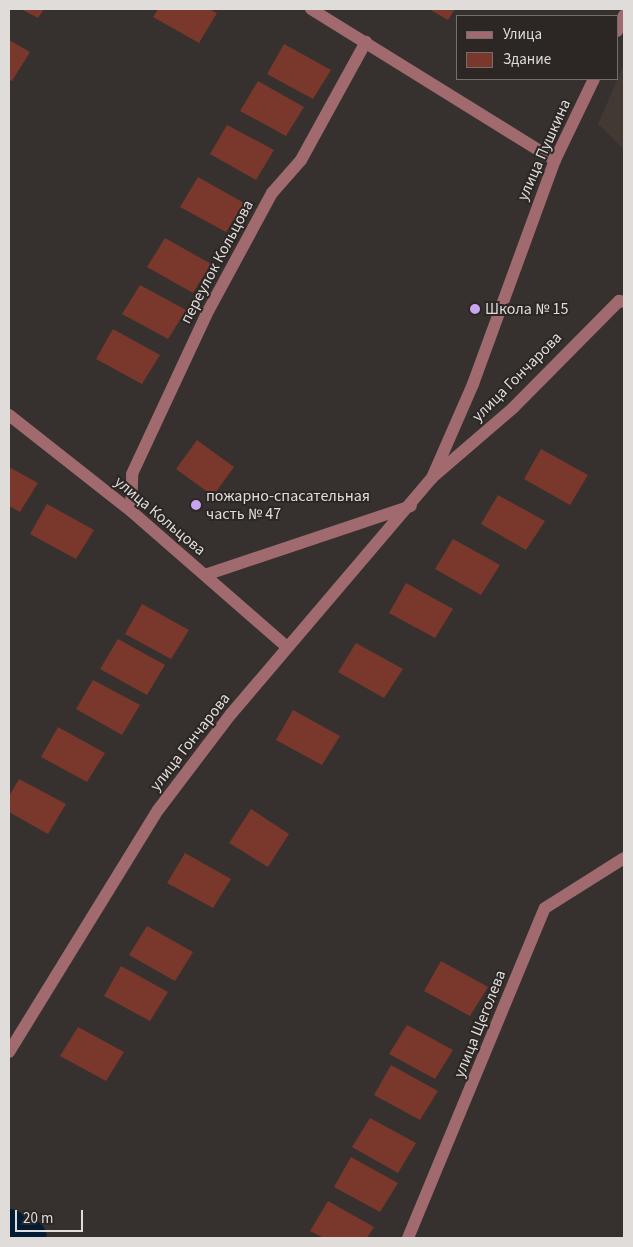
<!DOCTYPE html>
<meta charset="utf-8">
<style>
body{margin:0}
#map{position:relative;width:633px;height:1247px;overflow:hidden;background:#36312e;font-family:"Source Sans 3",sans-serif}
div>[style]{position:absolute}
.built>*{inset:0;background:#423932}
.river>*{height:40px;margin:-20px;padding:0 20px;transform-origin:20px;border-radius:20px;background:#031c35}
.building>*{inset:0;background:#7a372b}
.minor>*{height:12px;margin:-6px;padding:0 6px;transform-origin:6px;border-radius:6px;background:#a06a6e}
.dots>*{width:14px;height:14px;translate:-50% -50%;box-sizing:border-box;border:2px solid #2c2725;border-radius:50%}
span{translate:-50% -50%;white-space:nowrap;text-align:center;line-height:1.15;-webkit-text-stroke:4px #2c2725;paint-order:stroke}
.street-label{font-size:16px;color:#dfdcda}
.poi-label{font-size:16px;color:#dfdcda}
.left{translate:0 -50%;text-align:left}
.frame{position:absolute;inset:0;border:10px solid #dfdcda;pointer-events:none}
.legend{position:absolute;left:456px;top:15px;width:162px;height:65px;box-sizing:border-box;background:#2c2725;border:1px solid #746f6d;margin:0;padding:6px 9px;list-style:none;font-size:15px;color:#dfdcda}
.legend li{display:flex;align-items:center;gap:10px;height:25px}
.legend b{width:25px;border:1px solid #746f6d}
.scale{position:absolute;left:15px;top:1210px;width:68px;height:22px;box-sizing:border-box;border:2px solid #dfdcda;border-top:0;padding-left:6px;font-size:15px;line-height:18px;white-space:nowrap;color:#dfdcda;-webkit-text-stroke:4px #2c2725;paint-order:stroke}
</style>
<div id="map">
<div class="built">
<div style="clip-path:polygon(624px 64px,624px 150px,598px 124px)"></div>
</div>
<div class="river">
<div style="left:9px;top:1229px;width:20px;rotate:27deg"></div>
</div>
<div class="building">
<div style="clip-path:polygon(21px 9px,44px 9px,38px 18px)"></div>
<div style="clip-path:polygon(158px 9px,209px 9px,217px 13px,199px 43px,153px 17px)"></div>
<div style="clip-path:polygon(429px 9px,455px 9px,448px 20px)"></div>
<div style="clip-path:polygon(9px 40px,30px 52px,12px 81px,9px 80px)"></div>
<div style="clip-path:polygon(284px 44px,331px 70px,313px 99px,267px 74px)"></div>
<div style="clip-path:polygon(258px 81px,304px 107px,286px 136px,240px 111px)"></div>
<div style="clip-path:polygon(227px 125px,274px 150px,256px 180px,210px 154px)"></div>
<div style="clip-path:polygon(198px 177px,244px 203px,226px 232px,180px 207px)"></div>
<div style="clip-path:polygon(165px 238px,211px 264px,193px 293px,147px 267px)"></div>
<div style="clip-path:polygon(140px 285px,186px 310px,168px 339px,122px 314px)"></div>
<div style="clip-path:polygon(113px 329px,160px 355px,142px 384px,96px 359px)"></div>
<div style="clip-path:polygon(197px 440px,234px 467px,213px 496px,176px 469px)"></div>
<div style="clip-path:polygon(541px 449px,588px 475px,570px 505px,524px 479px)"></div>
<div style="clip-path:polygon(9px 467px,38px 483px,20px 512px,9px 506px)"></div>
<div style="clip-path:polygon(498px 495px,545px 521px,526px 550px,481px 524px)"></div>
<div style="clip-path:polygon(47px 504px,94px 530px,76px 559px,30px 534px)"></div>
<div style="clip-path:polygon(453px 539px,500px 565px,481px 595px,435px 569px)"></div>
<div style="clip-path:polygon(406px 583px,453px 609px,435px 638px,389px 613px)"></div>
<div style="clip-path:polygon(142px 604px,189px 630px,171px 659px,125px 634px)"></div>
<div style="clip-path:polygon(118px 639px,165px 665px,147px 695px,100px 669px)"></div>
<div style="clip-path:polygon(356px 643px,403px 669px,384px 698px,338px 672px)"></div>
<div style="clip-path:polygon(93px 680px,140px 705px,122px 735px,76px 709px)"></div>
<div style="clip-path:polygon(293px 710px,340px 736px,322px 765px,276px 740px)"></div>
<div style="clip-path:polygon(58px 727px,105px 753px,87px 782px,41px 757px)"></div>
<div style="clip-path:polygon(19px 779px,66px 804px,48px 834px,9px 812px,9px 796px)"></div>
<div style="clip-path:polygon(251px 809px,289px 834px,268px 867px,229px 843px)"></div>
<div style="clip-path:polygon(185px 853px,231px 879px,213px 908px,167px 883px)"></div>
<div style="clip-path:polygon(147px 926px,193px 952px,175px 981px,129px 955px)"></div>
<div style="clip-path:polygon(441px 961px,488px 987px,470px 1016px,424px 991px)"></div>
<div style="clip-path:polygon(121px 966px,168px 992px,150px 1021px,104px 996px)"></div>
<div style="clip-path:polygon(407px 1025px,453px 1050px,435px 1079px,389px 1054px)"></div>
<div style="clip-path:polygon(78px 1027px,124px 1052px,106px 1081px,60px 1056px)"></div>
<div style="clip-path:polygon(391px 1065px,438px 1091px,420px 1120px,374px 1095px)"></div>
<div style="clip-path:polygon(370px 1118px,416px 1143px,398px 1173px,352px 1147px)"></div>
<div style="clip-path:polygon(351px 1157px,398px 1183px,380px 1212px,334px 1187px)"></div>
<div style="clip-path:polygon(328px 1201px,374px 1227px,367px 1238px,324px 1238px,310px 1231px)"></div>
</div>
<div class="minor">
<div style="left:311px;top:9px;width:287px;rotate:31.8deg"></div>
<div style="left:617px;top:31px;width:17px;rotate:-66deg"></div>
<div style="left:9px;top:415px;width:155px;rotate:38.2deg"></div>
<div style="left:131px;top:511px;width:207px;rotate:41.1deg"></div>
<div style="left:434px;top:476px;width:104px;rotate:-40.7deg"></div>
<div style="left:513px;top:408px;width:151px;rotate:-45.3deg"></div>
<div style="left:619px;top:301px;width:5px;rotate:11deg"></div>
<div style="left:131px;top:511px;width:37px;rotate:-88deg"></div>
<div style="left:132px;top:474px;width:175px;rotate:-65deg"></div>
<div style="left:206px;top:315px;width:139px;rotate:-61.6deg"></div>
<div style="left:272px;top:193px;width:44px;rotate:-48.7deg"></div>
<div style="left:301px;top:160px;width:135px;rotate:-61.2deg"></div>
<div style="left:205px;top:575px;width:217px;rotate:-18.5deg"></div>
<div style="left:9px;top:1052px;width:284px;rotate:-58.4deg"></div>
<div style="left:158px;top:810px;width:121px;rotate:-52.8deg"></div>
<div style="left:231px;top:714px;width:310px;rotate:-49.6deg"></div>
<div style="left:432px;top:478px;width:103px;rotate:-66.4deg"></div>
<div style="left:473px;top:384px;width:239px;rotate:-69.9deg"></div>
<div style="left:555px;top:160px;width:90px;rotate:-64.3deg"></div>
<div style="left:408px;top:1238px;width:357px;rotate:-67.5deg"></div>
<div style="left:545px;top:908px;width:93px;rotate:-32.3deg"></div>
</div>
<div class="dots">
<div style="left:475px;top:309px;background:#c7a6ef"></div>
<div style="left:196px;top:505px;background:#c7a6ef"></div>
</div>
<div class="street-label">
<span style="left:544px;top:150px;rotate:-66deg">улица Пушкина</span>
<span style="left:217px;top:262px;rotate:-62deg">переулок Кольцова</span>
<span style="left:517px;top:377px;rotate:-45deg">улица Гончарова</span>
<span style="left:160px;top:516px;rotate:40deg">улица Кольцова</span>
<span style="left:190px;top:742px;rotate:-52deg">улица Гончарова</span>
<span style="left:480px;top:1024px;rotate:-68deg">улица Щеголева</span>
</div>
<div class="poi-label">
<span class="left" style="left:485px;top:309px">Школа № 15</span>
<span class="left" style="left:206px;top:505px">пожарно-спасательная<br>часть № 47</span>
</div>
<div class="frame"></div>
<ul class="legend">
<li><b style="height:6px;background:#a06a6e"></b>Улица</li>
<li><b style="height:14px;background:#7a372b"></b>Здание</li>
</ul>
<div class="scale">20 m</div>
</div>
